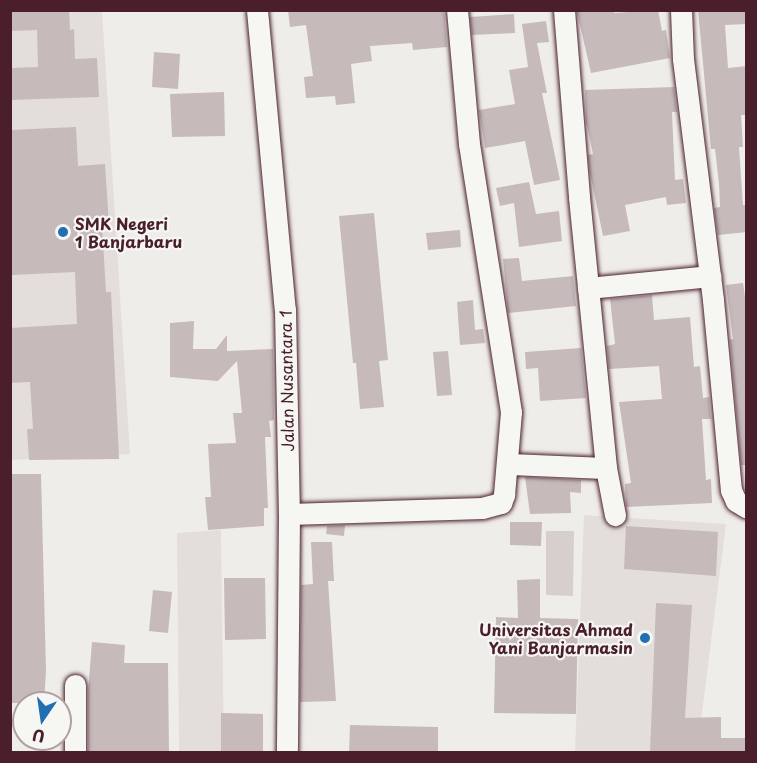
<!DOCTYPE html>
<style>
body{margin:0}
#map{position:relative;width:757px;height:763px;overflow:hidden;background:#efedea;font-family:"Playpen Sans",sans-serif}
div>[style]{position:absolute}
.built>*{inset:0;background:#e3dedc}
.green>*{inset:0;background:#d7cfce}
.building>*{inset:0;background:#c6babb}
.roads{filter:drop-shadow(0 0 2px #4a1f2b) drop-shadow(0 0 2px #4a1f2b)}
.street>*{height:21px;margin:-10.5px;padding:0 10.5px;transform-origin:10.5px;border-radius:10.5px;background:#f6f6f2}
.dots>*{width:16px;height:16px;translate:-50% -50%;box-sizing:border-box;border:3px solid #f6f6f2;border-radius:50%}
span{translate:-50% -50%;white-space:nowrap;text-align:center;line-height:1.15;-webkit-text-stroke:4.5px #f6f6f2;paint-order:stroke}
.poi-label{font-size:16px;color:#4a1f2b;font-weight:700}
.left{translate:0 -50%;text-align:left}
.right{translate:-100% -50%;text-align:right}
.street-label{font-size:16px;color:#4a1f2b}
.frame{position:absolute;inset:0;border:12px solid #4a1f2b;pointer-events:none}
.north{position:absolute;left:12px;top:691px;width:60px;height:60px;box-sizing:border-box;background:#f6f6f2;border:2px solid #b1a0a2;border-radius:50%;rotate:193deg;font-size:16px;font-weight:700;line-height:24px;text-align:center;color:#4a1f2b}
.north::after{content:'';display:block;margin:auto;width:21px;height:27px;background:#1f6fb2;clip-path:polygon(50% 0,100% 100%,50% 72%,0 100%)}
</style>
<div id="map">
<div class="built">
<div style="clip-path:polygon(10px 11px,102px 11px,130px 454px,11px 460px)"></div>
<div style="clip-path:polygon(584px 515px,726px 524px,697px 752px,575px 752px)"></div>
<div style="clip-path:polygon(221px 530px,224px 752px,179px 752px,177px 533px)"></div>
</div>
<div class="green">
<div style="clip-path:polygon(546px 531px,574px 531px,573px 596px,546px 595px)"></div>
</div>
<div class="building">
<div style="clip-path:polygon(10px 10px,69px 10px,70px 30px,74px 29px,75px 59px,97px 58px,99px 97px,10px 100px,10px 68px,38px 67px,37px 30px,10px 31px)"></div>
<div style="clip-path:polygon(288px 10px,444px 10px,447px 47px,413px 50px,412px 43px,370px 46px,372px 61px,351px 64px,355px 103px,336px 105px,335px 96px,306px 98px,304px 77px,313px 76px,306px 25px,290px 27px)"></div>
<div style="clip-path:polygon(587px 10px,614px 10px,614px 13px,658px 10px,662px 31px,666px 30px,670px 58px,591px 73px,577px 12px)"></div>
<div style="clip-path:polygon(698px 10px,747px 10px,747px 24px,725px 25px,728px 68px,747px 66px,747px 115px,741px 115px,743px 147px,739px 147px,743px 205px,747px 205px,747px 232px,718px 235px,714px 208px,720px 207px,719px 184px,715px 149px,711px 149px)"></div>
<div style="clip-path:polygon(514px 14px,515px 33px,472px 35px,470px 17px)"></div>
<div style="clip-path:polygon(546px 21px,549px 42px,537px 43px,547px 93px,542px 93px,560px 180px,534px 185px,525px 141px,485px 148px,479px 110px,515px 104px,509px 70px,528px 67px,522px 24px)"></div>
<div style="clip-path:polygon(154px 52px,180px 54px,178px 89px,152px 87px)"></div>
<div style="clip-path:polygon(674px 87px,677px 112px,672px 112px,675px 180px,683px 179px,686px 203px,667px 205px,666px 197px,625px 205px,630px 231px,603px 236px,590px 173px,588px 155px,593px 154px,586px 121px,585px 90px)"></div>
<div style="clip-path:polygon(224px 92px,225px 136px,172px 137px,170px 94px)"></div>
<div style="clip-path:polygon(76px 127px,78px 166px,105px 164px,109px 225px,102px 225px,106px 292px,111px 292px,119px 459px,29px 460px,27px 429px,33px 429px,30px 382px,10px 383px,10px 328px,77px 324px,75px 272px,12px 275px,10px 130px)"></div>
<div style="clip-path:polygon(529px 182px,536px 214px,559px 211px,562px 241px,519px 247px,514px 203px,500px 206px,496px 188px)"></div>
<div style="clip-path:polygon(374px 213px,388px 360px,379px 361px,384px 407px,360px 409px,356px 363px,353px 363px,339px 216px)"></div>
<div style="clip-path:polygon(460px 230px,461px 247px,428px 250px,426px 233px)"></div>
<div style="clip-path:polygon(519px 258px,522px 281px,573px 276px,576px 306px,508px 313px,503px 259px)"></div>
<div style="clip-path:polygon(743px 283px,747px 311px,747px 465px,741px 465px,730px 340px,733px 339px,726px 285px)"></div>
<div style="clip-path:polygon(652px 295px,654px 320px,690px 317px,694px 367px,700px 366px,703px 398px,709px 397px,711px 419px,702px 419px,706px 480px,711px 479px,712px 503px,626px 507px,625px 484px,631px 483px,619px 402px,662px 399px,659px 366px,609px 369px,607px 346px,615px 344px,610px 299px)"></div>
<div style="clip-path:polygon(473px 300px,475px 330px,483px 329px,485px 343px,460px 345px,457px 302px)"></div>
<div style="clip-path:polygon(194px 321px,193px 349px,216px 349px,227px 335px,227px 351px,273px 349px,274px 420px,269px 421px,271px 437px,265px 437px,268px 508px,264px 508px,264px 526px,208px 530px,205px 497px,211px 497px,208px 444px,236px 443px,233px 413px,242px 413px,237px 361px,218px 381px,170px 377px,170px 323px)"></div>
<div style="clip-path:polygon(581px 348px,586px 398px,540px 401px,538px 368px,526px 369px,525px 352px)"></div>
<div style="clip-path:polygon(448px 351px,452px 395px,437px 396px,433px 352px)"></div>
<div style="clip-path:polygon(10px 474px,41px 474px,46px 671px,44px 703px,10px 703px)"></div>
<div style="clip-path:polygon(525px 477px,581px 480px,581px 493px,570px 492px,571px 513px,530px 514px)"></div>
<div style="clip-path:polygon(510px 522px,542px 522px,541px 546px,510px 545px)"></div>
<div style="clip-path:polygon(345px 525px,344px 536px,326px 534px,327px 526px)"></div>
<div style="clip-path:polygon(626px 526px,718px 532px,716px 576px,624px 569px)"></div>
<div style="clip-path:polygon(311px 542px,332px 542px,334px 581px,328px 581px,336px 701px,300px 702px,301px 585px,313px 584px)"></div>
<div style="clip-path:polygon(224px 578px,265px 578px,266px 639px,225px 640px)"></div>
<div style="clip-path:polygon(540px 579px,540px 618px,578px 619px,576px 714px,494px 713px,496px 617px,518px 618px,517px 580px)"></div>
<div style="clip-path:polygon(153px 590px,172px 592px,168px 633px,149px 631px)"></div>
<div style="clip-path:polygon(656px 603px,692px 605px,685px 718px,721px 717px,721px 738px,747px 738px,747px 753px,650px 753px)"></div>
<div style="clip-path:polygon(92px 642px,125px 645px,124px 663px,168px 663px,169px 753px,88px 753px,88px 692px)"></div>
<div style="clip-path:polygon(221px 713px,263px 714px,263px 753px,221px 753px)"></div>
<div style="clip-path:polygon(350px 725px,438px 727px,438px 753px,349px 753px)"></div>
</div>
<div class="roads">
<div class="street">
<div style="left:257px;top:10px;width:300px;rotate:84.7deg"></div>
<div style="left:285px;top:309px;width:205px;rotate:88.9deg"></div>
<div style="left:289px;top:514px;width:238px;rotate:90.5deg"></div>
<div style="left:564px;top:10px;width:188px;rotate:85.4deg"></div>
<div style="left:579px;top:197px;width:272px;rotate:84.3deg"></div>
<div style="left:606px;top:468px;width:48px;rotate:79.2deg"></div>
<div style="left:681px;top:10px;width:49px;rotate:87.7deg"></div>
<div style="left:683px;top:59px;width:243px;rotate:82.9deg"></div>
<div style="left:713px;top:300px;width:191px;rotate:84.6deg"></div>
<div style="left:731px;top:490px;width:12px;rotate:66deg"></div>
<div style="left:736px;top:501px;width:12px;rotate:31deg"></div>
<div style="left:588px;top:288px;width:123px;rotate:-5.6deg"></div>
<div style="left:509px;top:464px;width:97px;rotate:2.4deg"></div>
<div style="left:289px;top:514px;width:193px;rotate:-1.8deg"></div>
<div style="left:482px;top:508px;width:20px;rotate:-15deg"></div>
<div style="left:501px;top:503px;width:9px;rotate:-69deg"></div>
<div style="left:504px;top:495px;width:83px;rotate:-85.2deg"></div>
<div style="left:511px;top:412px;width:271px;rotate:-98.9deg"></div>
<div style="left:469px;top:144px;width:135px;rotate:-95.1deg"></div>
<div style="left:75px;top:752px;width:67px;rotate:-90deg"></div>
</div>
</div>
<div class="dots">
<div style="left:63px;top:232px;background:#1f6fb2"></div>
<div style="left:645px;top:638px;background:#1f6fb2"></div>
</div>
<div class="poi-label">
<span class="left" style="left:75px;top:232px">SMK Negeri<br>1 Banjarbaru</span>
<span class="right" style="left:633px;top:638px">Universitas Ahmad<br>Yani Banjarmasin</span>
</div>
<div class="street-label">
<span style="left:286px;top:381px;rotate:-91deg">Jalan Nusantara 1</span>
</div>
<div class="frame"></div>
<div class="north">U</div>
</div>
